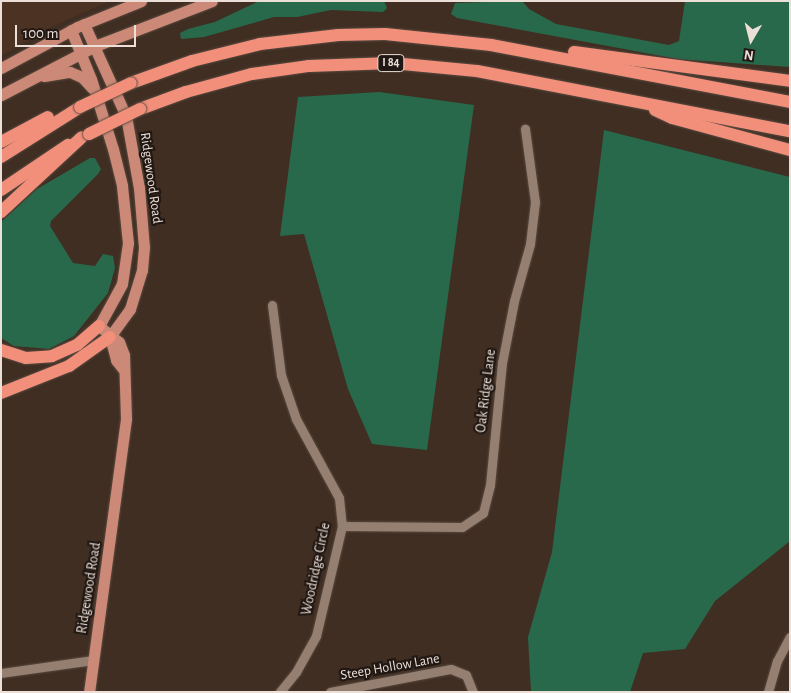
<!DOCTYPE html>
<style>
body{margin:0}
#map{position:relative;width:791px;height:693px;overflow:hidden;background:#402e22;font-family:"Alegreya Sans",sans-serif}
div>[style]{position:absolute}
.built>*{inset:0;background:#4b3222}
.forest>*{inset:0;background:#29694b}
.roads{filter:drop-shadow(0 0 1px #594a40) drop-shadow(0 0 1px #594a40)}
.minor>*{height:9px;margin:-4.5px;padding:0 4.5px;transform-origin:4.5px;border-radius:4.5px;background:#957f71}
.major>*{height:11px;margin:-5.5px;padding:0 5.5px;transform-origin:5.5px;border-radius:5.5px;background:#cc8977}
.highway>*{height:12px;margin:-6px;padding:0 6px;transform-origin:6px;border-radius:6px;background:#f18f7b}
.bridges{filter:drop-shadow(0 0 1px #594a40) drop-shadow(0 0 1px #594a40)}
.highway-bridge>*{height:12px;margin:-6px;padding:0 6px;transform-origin:6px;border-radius:6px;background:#f18f7b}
span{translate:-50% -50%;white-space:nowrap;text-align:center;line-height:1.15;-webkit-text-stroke:4.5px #211813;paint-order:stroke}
.shield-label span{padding:1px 4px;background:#211813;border:1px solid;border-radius:4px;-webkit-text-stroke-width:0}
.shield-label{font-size:12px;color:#ecdfd8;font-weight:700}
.street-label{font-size:14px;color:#ecdfd8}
.frame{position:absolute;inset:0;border:2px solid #ecdfd8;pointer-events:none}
.north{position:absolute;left:726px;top:15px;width:50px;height:50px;-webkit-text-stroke:4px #211813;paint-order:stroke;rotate:188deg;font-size:14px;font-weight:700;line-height:20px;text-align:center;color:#ecdfd8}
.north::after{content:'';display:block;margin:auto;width:18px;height:22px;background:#ecdfd8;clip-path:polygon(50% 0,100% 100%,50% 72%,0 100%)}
.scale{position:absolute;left:15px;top:25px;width:121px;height:22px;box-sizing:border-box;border:2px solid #ecdfd8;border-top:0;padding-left:6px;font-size:15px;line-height:18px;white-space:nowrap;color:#ecdfd8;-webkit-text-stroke:4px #211813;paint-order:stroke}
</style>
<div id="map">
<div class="built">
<div style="clip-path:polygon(1px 1px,110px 1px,55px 25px,1px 56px)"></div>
</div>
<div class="forest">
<div style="clip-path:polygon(259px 1px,384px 1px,387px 8px,383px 12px,331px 10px,297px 17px,274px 17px,204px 37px,181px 39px,180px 33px,188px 29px,215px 22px)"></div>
<div style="clip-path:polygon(522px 1px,529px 9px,556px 24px,669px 45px,679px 41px,685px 1px,790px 1px,790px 67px,678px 59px,457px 18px,451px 14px,455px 3px)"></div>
<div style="clip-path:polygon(379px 92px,474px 105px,427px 450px,372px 444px,348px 389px,304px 234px,280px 236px,298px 97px)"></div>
<div style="clip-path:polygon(604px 130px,790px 177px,790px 541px,715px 601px,685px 649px,643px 653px,630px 692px,531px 692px,528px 637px,552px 552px)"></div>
<div style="clip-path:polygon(90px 158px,95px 158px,101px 169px,98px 174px,51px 221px,50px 226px,73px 263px,95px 266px,103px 254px,113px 256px,115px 268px,108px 293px,74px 336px,49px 349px,14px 346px,1px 338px,1px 222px,37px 189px)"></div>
</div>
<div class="roads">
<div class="minor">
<div style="left:272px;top:305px;width:71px;rotate:82.7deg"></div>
<div style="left:281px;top:375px;width:46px;rotate:71.2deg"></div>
<div style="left:296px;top:419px;width:90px;rotate:61.4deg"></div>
<div style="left:339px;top:498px;width:28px;rotate:84deg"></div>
<div style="left:342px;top:526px;width:113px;rotate:103.3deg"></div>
<div style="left:316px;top:636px;width:41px;rotate:119.1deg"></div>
<div style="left:296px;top:672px;width:26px;rotate:129deg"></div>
<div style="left:342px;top:526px;width:120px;rotate:0.5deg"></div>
<div style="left:462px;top:527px;width:25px;rotate:-34deg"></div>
<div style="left:483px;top:513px;width:29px;rotate:-76deg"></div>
<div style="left:490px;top:485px;width:123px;rotate:-84.4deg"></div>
<div style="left:502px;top:363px;width:63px;rotate:-79deg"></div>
<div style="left:514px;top:301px;width:59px;rotate:-74.3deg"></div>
<div style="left:530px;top:244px;width:42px;rotate:-83.2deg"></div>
<div style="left:535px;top:202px;width:74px;rotate:-97.8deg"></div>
<div style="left:1px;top:673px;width:94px;rotate:-8deg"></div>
<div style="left:330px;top:692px;width:123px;rotate:-10.8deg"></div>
<div style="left:451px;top:669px;width:16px;rotate:22deg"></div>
<div style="left:466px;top:675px;width:18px;rotate:68deg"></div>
<div style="left:768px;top:692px;width:32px;rotate:-74deg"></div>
<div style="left:777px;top:661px;width:27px;rotate:-62deg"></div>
</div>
<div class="major">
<div style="left:84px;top:24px;width:101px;rotate:65.5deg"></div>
<div style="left:126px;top:116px;width:73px;rotate:79.8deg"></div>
<div style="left:139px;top:188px;width:59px;rotate:85.2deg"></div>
<div style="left:144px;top:247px;width:23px;rotate:95deg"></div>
<div style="left:142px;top:270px;width:41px;rotate:107.1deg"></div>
<div style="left:130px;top:309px;width:34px;rotate:126deg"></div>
<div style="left:110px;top:337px;width:24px;rotate:75deg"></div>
<div style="left:116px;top:360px;width:11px;rotate:52deg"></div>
<div style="left:71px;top:30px;width:53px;rotate:67.8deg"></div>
<div style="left:91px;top:79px;width:73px;rotate:72.6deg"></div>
<div style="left:113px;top:149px;width:38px;rotate:76deg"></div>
<div style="left:122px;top:186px;width:57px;rotate:84deg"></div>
<div style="left:128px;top:243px;width:41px;rotate:98.3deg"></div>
<div style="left:122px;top:284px;width:48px;rotate:118.7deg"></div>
<div style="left:99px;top:326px;width:26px;rotate:39deg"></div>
<div style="left:119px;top:342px;width:14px;rotate:69deg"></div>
<div style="left:124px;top:355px;width:64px;rotate:88.2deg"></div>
<div style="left:126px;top:419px;width:275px;rotate:97.7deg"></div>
<div style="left:1px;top:68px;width:86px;rotate:-28.3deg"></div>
<div style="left:77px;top:27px;width:69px;rotate:-22.1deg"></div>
<div style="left:44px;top:76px;width:26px;rotate:-9deg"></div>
<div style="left:70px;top:72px;width:13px;rotate:23deg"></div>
<div style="left:82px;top:77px;width:15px;rotate:48deg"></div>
<div style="left:1px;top:95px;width:106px;rotate:-27.5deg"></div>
<div style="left:95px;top:46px;width:125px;rotate:-21deg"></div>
</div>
<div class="highway">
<div style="left:574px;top:52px;width:218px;rotate:7.6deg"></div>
<div style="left:131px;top:83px;width:65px;rotate:-19.8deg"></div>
<div style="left:192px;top:61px;width:70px;rotate:-14deg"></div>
<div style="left:260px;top:44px;width:79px;rotate:-6.6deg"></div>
<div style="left:338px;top:35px;width:47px;rotate:-1.2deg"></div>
<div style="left:385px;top:34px;width:107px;rotate:5.9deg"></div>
<div style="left:491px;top:45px;width:304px;rotate:10.8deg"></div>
<div style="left:140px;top:109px;width:49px;rotate:-20.3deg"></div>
<div style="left:186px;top:92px;width:68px;rotate:-15.3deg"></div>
<div style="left:252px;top:74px;width:58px;rotate:-8deg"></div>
<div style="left:309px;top:66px;width:83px;rotate:-2.1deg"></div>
<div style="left:392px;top:63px;width:85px;rotate:5.4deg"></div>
<div style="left:477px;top:71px;width:319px;rotate:10.9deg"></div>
<div style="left:655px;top:110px;width:19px;rotate:25deg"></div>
<div style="left:672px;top:118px;width:122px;rotate:15.2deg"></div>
<div style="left:1px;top:142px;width:53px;rotate:-28deg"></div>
<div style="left:1px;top:157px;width:93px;rotate:-32.3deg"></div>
<div style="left:1px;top:190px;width:81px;rotate:-33.9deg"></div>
<div style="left:1px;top:212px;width:110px;rotate:-42.8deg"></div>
<div style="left:1px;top:350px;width:26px;rotate:18deg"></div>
<div style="left:26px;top:358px;width:26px;rotate:-4deg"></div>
<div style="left:52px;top:356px;width:27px;rotate:-24deg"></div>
<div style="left:77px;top:345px;width:29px;rotate:-41deg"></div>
<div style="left:1px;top:393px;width:73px;rotate:-21.7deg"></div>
<div style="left:69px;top:366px;width:50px;rotate:-35.3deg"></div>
</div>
</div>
<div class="bridges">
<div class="highway-bridge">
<div style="left:80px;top:107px;width:56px;rotate:-25.2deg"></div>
<div style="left:89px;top:134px;width:57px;rotate:-26.1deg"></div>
</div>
</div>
<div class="shield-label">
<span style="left:391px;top:63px">I 84</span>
</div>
<div class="street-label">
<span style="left:151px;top:178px;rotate:82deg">Ridgewood Road</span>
<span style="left:486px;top:391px;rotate:-83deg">Oak Ridge Lane</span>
<span style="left:316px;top:569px;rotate:-78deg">Woodridge Circle</span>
<span style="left:89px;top:588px;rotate:-81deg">Ridgewood Road</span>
<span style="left:390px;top:667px;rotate:-10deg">Steep Hollow Lane</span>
</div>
<div class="frame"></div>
<div class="north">N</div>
<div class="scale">100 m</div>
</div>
